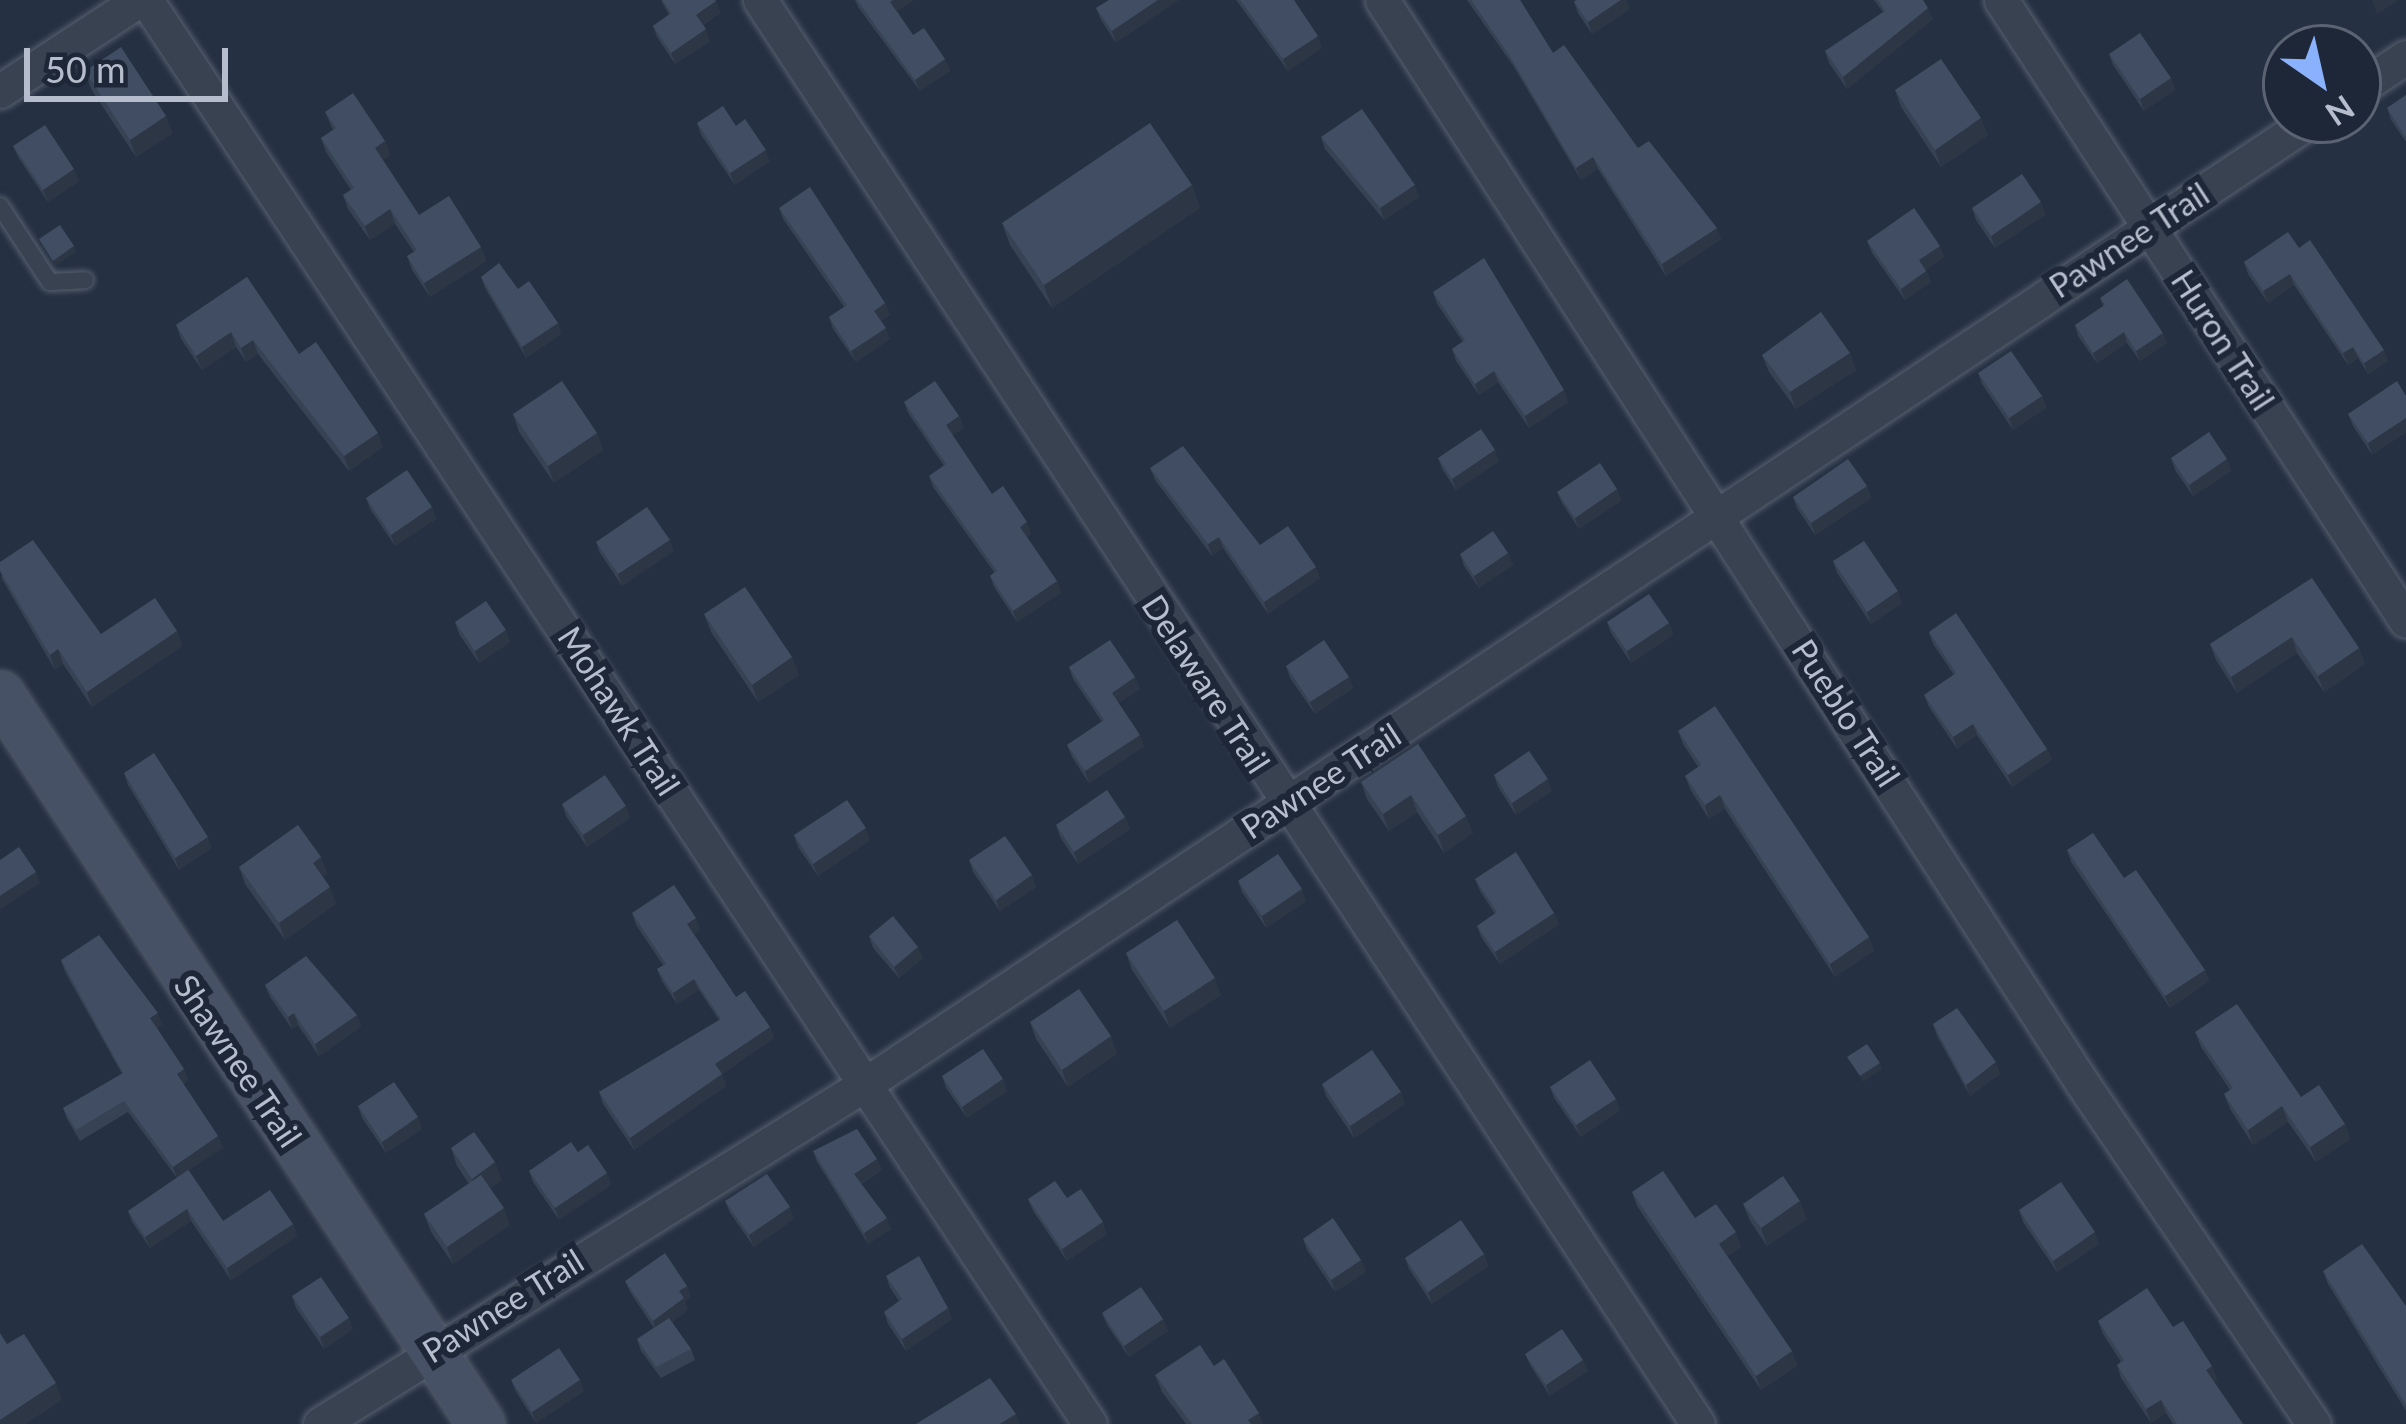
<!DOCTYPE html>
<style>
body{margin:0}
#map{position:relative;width:2406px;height:1424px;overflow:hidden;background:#253042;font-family:Lato,sans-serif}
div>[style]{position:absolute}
.roads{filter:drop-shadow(0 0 3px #57606f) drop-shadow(0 0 3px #57606f)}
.lane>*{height:16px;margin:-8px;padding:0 8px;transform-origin:8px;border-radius:8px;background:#394251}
.street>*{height:33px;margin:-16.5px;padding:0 16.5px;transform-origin:16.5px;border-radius:16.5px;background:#394251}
.secondary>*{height:45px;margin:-22.5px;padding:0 22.5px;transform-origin:22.5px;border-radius:22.5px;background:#475165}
.wall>*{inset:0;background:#374254}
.shaded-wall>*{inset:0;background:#2d3645}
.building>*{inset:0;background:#404d62}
span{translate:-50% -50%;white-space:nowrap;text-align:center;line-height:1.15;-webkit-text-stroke:12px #1e2737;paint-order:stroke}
.street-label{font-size:33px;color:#b6bdcc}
.north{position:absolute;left:2262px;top:24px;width:120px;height:120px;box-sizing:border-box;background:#1e2737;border:3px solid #5b6373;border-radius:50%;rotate:146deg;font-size:33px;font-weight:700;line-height:48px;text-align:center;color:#b6bdcc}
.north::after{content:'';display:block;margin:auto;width:42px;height:54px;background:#8ab1fc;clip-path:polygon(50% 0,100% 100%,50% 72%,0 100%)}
.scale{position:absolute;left:24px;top:48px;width:204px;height:54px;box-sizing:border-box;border:6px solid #b6bdcc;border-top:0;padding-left:15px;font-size:36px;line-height:42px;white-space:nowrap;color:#b6bdcc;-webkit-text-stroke:9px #1e2737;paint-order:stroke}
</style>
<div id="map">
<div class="roads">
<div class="lane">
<div style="left:0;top:206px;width:91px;rotate:56.7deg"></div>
<div style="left:50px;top:282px;width:35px;rotate:-3deg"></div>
</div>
<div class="street">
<div style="left:146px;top:0;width:1708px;rotate:56.46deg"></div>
<div style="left:760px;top:0;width:1705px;rotate:56.63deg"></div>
<div style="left:1382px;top:0;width:1290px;rotate:57.12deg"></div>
<div style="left:2082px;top:1083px;width:412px;rotate:55.8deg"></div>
<div style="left:2001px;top:0;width:741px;rotate:56.89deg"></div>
<div style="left:2358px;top:89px;width:58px;rotate:-33.7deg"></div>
<div style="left:0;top:91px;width:166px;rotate:-33.2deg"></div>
<div style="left:320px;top:1424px;width:645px;rotate:-31.94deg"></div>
<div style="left:867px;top:1083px;width:1736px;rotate:-33.7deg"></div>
</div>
<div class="secondary">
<div style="left:0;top:694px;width:874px;rotate:56.62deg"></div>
</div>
</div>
<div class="wall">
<div style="clip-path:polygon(661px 0,715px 0,720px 13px,703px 25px,710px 41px,675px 64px,657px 37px,653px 26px,669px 15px)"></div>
<div style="clip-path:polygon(855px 0,914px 0,897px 11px,913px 35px,945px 59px,950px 71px,920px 91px,858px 7px)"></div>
<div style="clip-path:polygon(1109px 0,1116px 43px,1101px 20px,1096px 8px)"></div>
<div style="clip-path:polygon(1236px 0,1294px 0,1322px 48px,1288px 71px)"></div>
<div style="clip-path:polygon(1467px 0,1520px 0,1553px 53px,1638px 148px,1717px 228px,1721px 239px,1666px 276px,1598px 169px,1581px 180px,1514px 67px)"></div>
<div style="clip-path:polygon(1874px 0,1923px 0,1933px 19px,1847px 89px,1829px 63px,1825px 51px,1883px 12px)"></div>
<div style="clip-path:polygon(1574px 2px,1630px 9px,1592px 34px,1578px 13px)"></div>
<div style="clip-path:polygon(2109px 54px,2171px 78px,2175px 90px,2144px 111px,2113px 65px)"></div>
<div style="clip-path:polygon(85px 71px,173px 133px,136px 157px,91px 89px)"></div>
<div style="clip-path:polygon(1895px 90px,1988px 135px,1941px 167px,1901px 107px)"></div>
<div style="clip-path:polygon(2406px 95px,2406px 142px,2391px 120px,2387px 108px)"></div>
<div style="clip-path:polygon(325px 112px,385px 141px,390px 155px,383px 160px,419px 215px,481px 247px,486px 261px,430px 297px,412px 270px,407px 256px,414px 252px,395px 224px,370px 240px,348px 209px,343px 195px,351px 190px,326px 152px,321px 138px,333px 130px)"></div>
<div style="clip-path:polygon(697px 123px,736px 126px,770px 161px,735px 185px,701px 135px)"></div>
<div style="clip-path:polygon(1321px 137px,1419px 197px,1384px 220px,1325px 149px)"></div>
<div style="clip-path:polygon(13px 146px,79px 181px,48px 202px,18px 157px)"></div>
<div style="clip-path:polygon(1192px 185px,1200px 208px,1052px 308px,1010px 245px,1002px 223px)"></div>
<div style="clip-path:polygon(779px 208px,885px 303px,890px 315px,881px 321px,890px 339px,856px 362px,833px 329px,829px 317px,844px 307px,783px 219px)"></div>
<div style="clip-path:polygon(1972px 208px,2046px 214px,1995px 248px,1976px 220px)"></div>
<div style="clip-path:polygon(1867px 241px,1940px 246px,1944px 257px,1926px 270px,1931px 282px,1905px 300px,1872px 253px)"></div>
<div style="clip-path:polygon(2299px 248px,2388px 361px,2368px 374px,2358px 358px,2348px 365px,2294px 285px,2268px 303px,2248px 274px,2244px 262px)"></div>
<div style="clip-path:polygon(247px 277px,299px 354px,383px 447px,349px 471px,258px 354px,246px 362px,236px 347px,202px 370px,181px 339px,176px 325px)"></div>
<div style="clip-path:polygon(481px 277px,518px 289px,558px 323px,561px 334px,526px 358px,485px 288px)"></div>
<div style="clip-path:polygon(1433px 292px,1568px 402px,1529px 428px,1498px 382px,1479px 395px,1456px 361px,1452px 349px,1463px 342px,1437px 304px)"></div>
<div style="clip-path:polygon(2100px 298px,2167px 343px,2140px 361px,2127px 343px,2097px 363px,2078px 336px,2075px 325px,2103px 306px)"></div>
<div style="clip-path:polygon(1850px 353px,1856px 370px,1796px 409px,1769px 372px,1762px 355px)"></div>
<div style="clip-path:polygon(1978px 373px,2042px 396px,2046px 408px,2013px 430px,1982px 384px)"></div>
<div style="clip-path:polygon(2406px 396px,2406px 432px,2372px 455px,2353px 426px,2348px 414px)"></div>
<div style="clip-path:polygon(904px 402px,959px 416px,964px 428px,952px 435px,992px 494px,1031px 534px,1027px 537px,1057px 581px,1061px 593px,1017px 622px,994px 587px,990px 576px,994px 572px,933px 487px,929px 476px,944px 466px,908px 413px)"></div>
<div style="clip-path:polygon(513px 414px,597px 433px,603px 450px,554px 483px,519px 432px)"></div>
<div style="clip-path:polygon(1438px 458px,1499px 461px,1456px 490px,1442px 469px)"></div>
<div style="clip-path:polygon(2171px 458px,2227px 459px,2231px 471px,2193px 496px,2175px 470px)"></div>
<div style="clip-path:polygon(1150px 468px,1260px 545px,1320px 578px,1268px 614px,1223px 548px,1212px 556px,1155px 480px)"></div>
<div style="clip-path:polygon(1867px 486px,1871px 498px,1815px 535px,1797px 508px,1793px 497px)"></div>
<div style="clip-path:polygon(1617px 489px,1621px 501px,1579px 529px,1562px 503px,1557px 492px)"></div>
<div style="clip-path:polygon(366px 498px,432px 507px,436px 519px,395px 546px,370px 509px)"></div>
<div style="clip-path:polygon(596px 542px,674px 551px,622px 586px,600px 553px)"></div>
<div style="clip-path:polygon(1508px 553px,1513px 565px,1479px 588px,1464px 566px,1460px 554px)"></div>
<div style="clip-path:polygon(1833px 561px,1902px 603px,1871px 624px,1837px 573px)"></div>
<div style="clip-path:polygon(0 562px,101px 634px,177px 631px,182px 646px,92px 707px,63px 664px,55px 670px,2px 579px)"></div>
<div style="clip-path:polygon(2312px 578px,2359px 648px,2365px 664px,2324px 692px,2297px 653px,2237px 693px,2216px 660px,2210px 644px)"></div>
<div style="clip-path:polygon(704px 614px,792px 657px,799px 675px,758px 702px,711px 632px)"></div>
<div style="clip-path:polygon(455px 622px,510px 642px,479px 663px,459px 634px)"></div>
<div style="clip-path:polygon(1607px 622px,1669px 623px,1673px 635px,1631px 663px,1611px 633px)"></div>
<div style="clip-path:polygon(1929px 632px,2047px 749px,2052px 760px,2012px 787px,1977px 735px,1957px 749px,1929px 707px,1924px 695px,1954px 675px,1933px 644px)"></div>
<div style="clip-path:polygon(1286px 666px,1349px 677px,1353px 688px,1315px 714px,1290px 678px)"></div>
<div style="clip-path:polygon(1069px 667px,1135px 677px,1140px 689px,1118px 703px,1144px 746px,1089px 783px,1072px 757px,1067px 745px,1102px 722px,1073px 679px)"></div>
<div style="clip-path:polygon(1678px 731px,1869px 937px,1874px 951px,1835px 977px,1725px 809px,1709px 819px,1690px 789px,1685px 776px,1698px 767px,1683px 744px)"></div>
<div style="clip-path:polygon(1418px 744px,1473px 833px,1444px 853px,1417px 812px,1389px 831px,1367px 799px,1361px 782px)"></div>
<div style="clip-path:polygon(124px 773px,212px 848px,179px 870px,128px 785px)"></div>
<div style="clip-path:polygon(1494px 775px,1552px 791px,1516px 815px,1498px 787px)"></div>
<div style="clip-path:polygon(562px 804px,630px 818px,587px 847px,566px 816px)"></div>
<div style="clip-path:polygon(1125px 817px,1130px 829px,1078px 864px,1060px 837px,1056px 825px)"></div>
<div style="clip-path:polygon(794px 835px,870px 840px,818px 876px,798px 847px)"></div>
<div style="clip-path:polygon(2067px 850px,2124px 878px,2205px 970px,2209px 981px,2170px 1008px,2071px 862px)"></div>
<div style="clip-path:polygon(321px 857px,327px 874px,323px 877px,336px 904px,285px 940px,245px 884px,239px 867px)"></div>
<div style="clip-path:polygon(969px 860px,1036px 887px,1000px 911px,973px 872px)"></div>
<div style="clip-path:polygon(1475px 879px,1554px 913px,1559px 924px,1500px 964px,1481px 937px,1477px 926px,1495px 914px,1480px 891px)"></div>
<div style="clip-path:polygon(1238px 881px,1306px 901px,1266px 928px,1242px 892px)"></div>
<div style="clip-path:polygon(632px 913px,696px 918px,700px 929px,694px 934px,736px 997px,770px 1027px,774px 1038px,722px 1074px,726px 1086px,634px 1150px,603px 1104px,599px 1092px,719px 1020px,699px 990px,677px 1004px,662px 981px,657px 969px,663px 965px,636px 925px)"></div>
<div style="clip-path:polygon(869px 936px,923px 958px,899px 978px,873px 948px)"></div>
<div style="clip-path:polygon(1126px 953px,1221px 995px,1170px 1028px,1132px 970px)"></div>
<div style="clip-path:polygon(61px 960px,162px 1024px,157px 1028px,184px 1069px,188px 1080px,183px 1084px,218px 1136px,223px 1148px,189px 1170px,223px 1221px,293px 1224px,297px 1236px,231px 1280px,191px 1221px,150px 1248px,132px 1222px,128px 1211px,177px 1178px,128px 1112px,80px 1141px,67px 1119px,63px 1108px,122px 1074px,65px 972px)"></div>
<div style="clip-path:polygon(265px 985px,357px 1015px,361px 1027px,319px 1056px,298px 1025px,292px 1029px,270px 997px)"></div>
<div style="clip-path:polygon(1030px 1022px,1111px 1036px,1117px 1054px,1068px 1087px,1036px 1039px)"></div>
<div style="clip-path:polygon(1933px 1024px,2000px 1074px,1970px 1096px,1937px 1036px)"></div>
<div style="clip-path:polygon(2195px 1032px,2345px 1124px,2350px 1139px,2316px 1162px,2288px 1122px,2253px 1145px,2230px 1109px,2224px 1094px,2230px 1090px,2201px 1047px)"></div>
<div style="clip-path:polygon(942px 1076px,1007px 1091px,967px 1118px,946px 1088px)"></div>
<div style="clip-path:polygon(1322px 1084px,1405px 1104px,1354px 1138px,1326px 1096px)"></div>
<div style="clip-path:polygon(1550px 1087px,1616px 1099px,1620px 1110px,1581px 1137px,1554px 1098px)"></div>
<div style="clip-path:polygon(358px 1106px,422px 1129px,386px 1153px,362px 1118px)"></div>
<div style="clip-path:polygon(451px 1148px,495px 1162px,501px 1180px,490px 1188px,510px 1225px,453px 1264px,431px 1232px,424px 1214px,469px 1184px,457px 1166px)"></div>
<div style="clip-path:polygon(813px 1151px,877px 1159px,882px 1170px,861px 1184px,891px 1229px,868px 1244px,817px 1162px)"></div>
<div style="clip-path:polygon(578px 1152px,607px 1173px,611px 1185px,559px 1220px,533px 1182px,529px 1171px)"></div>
<div style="clip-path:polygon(1632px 1192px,1695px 1218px,1741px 1247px,1727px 1256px,1792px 1351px,1797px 1366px,1761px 1390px,1637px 1206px)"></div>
<div style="clip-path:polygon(1067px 1198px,1107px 1234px,1067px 1261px,1033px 1211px,1028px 1199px)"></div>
<div style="clip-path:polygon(725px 1201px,794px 1219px,754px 1247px,730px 1213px)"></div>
<div style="clip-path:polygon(1743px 1204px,1807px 1219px,1767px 1246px,1750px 1221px)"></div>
<div style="clip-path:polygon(2019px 1210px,2099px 1244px,2057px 1272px,2023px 1222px)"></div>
<div style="clip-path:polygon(1303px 1239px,1361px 1260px,1366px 1272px,1335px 1292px,1307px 1250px)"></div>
<div style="clip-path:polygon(1484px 1254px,1488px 1266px,1432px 1304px,1409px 1269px,1405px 1258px)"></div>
<div style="clip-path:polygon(2323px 1271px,2406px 1306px,2406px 1411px,2328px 1284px)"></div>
<div style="clip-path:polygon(886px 1276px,948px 1308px,952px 1319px,906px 1351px,888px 1324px,884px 1312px,899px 1301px,890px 1288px)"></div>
<div style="clip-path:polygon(625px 1281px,687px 1286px,691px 1297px,685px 1302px,688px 1310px,672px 1322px,691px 1349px,695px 1360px,661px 1378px,641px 1351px,637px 1339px,654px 1328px,630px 1292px)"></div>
<div style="clip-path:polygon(292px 1296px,353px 1329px,324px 1349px,296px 1308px)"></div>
<div style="clip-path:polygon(1102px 1313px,1163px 1319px,1168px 1331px,1129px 1357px,1107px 1325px)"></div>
<div style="clip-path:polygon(2098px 1321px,2173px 1327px,2212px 1366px,2217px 1380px,2214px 1382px,2243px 1424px,2173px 1424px,2166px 1413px,2151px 1423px,2121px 1378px,2117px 1365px,2121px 1362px,2103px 1334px)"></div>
<div style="clip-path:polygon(1525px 1354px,1588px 1371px,1550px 1396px,1530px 1365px)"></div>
<div style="clip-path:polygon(1214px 1366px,1259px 1413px,1263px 1424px,1186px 1424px,1162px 1392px,1155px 1375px)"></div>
<div style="clip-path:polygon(511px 1380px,584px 1391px,536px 1423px,516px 1392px)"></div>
</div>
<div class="shaded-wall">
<div style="clip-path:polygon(893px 0,914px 0,895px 13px,890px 2px)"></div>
<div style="clip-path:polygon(1158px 0,1179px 0,1116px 43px,1112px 31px)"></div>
<div style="clip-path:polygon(1621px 0,1626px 0,1630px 9px,1592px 34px,1588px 22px)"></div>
<div style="clip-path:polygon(2372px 0,2399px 0,2377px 14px)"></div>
<div style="clip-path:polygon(716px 1px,720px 13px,700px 26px,696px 15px)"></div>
<div style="clip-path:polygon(1928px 8px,1933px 19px,1847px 89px,1843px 77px)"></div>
<div style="clip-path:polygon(706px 29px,710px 41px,675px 64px,671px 53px)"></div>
<div style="clip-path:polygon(1318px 36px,1322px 48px,1288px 71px,1283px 59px)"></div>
<div style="clip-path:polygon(945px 59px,950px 71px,920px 91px,915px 80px)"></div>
<div style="clip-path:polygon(2171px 78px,2175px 90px,2144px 111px,2140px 99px)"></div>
<div style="clip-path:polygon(166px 116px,173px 133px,136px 157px,130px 140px)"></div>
<div style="clip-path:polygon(1981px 118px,1988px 135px,1941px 167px,1935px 150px)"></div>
<div style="clip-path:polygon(385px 141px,390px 155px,380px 162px,375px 148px)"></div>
<div style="clip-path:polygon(766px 150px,770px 161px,735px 185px,730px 173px)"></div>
<div style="clip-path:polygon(1593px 157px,1598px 169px,1581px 180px,1576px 168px)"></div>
<div style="clip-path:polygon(74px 169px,79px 181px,48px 202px,43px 190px)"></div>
<div style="clip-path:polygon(1192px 185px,1200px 208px,1052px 308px,1044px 285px)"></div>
<div style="clip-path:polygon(1415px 185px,1419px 197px,1384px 220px,1380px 208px)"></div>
<div style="clip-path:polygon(2041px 202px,2046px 214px,1995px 248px,1991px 236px)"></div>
<div style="clip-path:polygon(390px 209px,395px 224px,370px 240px,365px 226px)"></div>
<div style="clip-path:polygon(1717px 228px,1721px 239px,1666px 276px,1662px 264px)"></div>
<div style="clip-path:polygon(74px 246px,76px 252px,55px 266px,53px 261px)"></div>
<div style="clip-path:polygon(1940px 246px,1944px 257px,1924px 272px,1919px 260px)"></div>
<div style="clip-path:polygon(481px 247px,486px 261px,430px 297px,424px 283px)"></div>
<div style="clip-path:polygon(1926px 271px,1931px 282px,1905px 300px,1901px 289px)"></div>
<div style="clip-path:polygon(2290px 274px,2294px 285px,2268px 303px,2263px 291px)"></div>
<div style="clip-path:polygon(885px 303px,890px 315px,879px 323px,874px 311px)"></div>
<div style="clip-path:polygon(558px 323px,561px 334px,526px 358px,522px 347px)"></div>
<div style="clip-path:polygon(886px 328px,890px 339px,856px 362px,851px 351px)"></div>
<div style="clip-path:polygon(231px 332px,236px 347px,202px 370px,196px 356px)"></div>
<div style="clip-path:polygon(2124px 332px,2127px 343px,2097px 363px,2093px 353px)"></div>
<div style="clip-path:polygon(2163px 333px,2167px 343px,2140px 361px,2136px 351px)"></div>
<div style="clip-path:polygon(253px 340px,258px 354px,246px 362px,241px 348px)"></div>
<div style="clip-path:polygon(2353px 347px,2358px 358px,2348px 365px,2343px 353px)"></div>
<div style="clip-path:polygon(2384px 350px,2388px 361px,2368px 374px,2364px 363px)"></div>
<div style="clip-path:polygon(1850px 353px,1856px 370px,1796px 409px,1790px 392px)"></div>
<div style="clip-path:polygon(1494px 371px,1498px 382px,1479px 395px,1475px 384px)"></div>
<div style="clip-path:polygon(1564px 390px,1568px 402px,1529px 428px,1525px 416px)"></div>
<div style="clip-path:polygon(2042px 396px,2046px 408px,2013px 430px,2009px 418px)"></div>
<div style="clip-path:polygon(959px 416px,964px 428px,950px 437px,946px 425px)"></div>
<div style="clip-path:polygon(2406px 418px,2406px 432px,2372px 455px,2368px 443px)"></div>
<div style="clip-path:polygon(378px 433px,383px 447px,349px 471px,344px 456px)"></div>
<div style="clip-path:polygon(597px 433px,603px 450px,554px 483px,548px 466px)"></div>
<div style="clip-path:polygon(1495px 450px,1499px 461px,1456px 490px,1452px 479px)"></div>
<div style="clip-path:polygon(2227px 459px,2231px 471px,2193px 496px,2189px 485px)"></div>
<div style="clip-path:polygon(1867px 486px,1871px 498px,1815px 535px,1811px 523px)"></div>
<div style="clip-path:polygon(1617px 489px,1621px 501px,1579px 529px,1575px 518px)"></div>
<div style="clip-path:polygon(432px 507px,436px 519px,395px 546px,391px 535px)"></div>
<div style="clip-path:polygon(1027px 522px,1031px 534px,1024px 539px,1020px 527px)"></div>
<div style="clip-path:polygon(1219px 537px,1223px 548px,1212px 556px,1208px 544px)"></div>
<div style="clip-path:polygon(670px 540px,674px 551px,622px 586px,618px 574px)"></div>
<div style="clip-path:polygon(1508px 553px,1513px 565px,1479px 588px,1474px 576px)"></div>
<div style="clip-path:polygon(1316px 567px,1320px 578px,1268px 614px,1264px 602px)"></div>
<div style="clip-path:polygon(1057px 581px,1061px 593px,1017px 622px,1013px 611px)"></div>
<div style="clip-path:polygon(1898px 591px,1902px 603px,1871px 624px,1867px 612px)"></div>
<div style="clip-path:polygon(1669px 623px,1673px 635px,1631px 663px,1627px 651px)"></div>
<div style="clip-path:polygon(506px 630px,510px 642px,479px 663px,475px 651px)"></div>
<div style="clip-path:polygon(177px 631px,182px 646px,92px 707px,87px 692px)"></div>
<div style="clip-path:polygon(2292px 637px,2297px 653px,2237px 693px,2231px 677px)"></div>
<div style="clip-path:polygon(2359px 648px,2365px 664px,2324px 692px,2318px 676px)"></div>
<div style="clip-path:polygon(58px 649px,63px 664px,55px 670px,50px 655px)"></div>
<div style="clip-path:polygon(792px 657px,799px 675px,758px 702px,752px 685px)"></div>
<div style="clip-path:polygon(1135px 677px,1140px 689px,1116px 705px,1112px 693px)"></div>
<div style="clip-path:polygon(1349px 677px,1353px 688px,1315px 714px,1310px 702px)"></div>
<div style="clip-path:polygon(1973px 724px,1977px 735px,1957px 749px,1953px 737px)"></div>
<div style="clip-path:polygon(1140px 735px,1144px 746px,1089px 783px,1085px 771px)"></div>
<div style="clip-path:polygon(2047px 749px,2052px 760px,2012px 787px,2008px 775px)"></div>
<div style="clip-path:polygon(1548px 779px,1552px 791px,1516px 815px,1512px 803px)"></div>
<div style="clip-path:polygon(1411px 795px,1417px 812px,1389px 831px,1383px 814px)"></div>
<div style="clip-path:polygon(1720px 795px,1725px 809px,1709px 819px,1705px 805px)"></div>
<div style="clip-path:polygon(626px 806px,630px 818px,587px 847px,583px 835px)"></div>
<div style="clip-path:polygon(1466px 816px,1473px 833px,1444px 853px,1438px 835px)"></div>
<div style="clip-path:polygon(1125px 817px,1130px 829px,1078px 864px,1074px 852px)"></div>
<div style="clip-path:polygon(866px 828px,870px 840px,818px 876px,813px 864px)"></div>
<div style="clip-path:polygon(208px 837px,212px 848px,179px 870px,175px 858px)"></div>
<div style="clip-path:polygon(321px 857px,327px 874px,319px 880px,313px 863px)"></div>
<div style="clip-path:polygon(36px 872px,40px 883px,0 910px,0 896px)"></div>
<div style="clip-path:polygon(1032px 875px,1036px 887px,1000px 911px,996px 900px)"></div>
<div style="clip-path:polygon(330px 887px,336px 904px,285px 940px,279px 923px)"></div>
<div style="clip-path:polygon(1302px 889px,1306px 901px,1266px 928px,1262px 916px)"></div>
<div style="clip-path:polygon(1554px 913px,1559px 924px,1500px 964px,1495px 952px)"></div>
<div style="clip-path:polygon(696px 918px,700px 929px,691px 936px,687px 924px)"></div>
<div style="clip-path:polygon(1869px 937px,1874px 951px,1835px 977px,1830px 964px)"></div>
<div style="clip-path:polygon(918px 947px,923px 958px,899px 978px,894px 967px)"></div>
<div style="clip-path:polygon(2205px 970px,2209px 981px,2170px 1008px,2165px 996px)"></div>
<div style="clip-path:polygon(1215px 978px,1221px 995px,1170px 1028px,1164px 1011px)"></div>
<div style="clip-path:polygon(694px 979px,699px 990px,677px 1004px,673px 993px)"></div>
<div style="clip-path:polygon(158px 1013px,162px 1024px,154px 1029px,150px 1018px)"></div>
<div style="clip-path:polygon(294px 1013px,298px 1025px,292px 1029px,288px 1017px)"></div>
<div style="clip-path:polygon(357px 1015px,361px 1027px,319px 1056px,315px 1044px)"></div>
<div style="clip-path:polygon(770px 1027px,774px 1038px,719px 1076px,715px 1064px)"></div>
<div style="clip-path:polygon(1111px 1036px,1117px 1054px,1068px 1087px,1062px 1070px)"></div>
<div style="clip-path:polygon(1996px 1062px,2000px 1074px,1970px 1096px,1966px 1085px)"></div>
<div style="clip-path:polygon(1880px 1063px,1882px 1069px,1863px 1082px,1860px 1076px)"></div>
<div style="clip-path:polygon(184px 1069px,188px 1080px,181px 1085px,177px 1074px)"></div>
<div style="clip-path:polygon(722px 1074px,726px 1086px,634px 1150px,630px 1138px)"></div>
<div style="clip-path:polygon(1003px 1079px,1007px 1091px,967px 1118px,962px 1107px)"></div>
<div style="clip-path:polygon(1401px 1092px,1405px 1104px,1354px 1138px,1350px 1126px)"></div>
<div style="clip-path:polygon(1616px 1099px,1620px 1110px,1581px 1137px,1576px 1125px)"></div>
<div style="clip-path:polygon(2282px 1106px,2288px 1122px,2253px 1145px,2248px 1130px)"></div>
<div style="clip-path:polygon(418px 1117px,422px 1129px,386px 1153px,382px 1142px)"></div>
<div style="clip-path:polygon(2345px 1124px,2350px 1139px,2316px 1162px,2310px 1147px)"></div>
<div style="clip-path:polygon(218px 1136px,223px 1148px,177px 1178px,173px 1167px)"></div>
<div style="clip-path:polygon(877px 1159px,882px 1170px,858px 1185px,854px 1174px)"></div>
<div style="clip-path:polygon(495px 1162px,501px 1180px,478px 1196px,472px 1179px)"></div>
<div style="clip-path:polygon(607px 1173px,611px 1185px,559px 1220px,555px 1208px)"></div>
<div style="clip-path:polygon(1800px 1201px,1807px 1219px,1767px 1246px,1761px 1228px)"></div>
<div style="clip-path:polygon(790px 1207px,794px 1219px,754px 1247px,749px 1235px)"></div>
<div style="clip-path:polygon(504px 1208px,510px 1225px,453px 1264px,447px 1247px)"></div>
<div style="clip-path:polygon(187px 1209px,191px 1221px,150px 1248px,145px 1237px)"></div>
<div style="clip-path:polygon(887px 1218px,891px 1229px,868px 1244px,864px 1233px)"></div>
<div style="clip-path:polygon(1103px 1222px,1107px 1234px,1067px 1261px,1062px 1249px)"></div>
<div style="clip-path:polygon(293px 1224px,297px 1236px,231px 1280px,227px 1268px)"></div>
<div style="clip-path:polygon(1736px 1232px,1741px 1247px,1724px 1259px,1719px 1244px)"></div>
<div style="clip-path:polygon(2095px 1232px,2099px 1244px,2057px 1272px,2053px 1261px)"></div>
<div style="clip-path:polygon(1484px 1254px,1488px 1266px,1432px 1304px,1428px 1292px)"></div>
<div style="clip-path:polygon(1361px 1260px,1366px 1272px,1335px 1292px,1331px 1280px)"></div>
<div style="clip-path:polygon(687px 1286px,691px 1297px,685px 1302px,688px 1310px,657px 1333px,653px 1321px,679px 1291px)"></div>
<div style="clip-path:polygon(948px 1308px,952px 1319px,906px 1351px,902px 1339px)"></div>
<div style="clip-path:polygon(349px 1318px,353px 1329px,324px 1349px,320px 1337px)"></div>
<div style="clip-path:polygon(1163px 1319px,1168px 1331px,1129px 1357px,1124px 1346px)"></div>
<div style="clip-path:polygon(1792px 1351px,1797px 1366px,1761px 1390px,1756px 1376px)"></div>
<div style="clip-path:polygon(1583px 1360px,1588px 1371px,1550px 1396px,1546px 1385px)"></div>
<div style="clip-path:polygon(2212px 1366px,2217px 1380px,2211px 1384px,2206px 1370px)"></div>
<div style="clip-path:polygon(580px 1380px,584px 1391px,536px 1423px,532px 1412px)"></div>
<div style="clip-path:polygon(56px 1383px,62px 1400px,26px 1424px,0 1424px,0 1420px)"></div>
<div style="clip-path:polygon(2161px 1400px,2166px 1413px,2151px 1423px,2146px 1409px)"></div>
<div style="clip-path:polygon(1259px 1413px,1263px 1424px,1249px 1424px,1248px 1420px)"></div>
<div style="clip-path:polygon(1016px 1414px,1020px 1424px,1000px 1424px)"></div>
</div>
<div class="building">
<div style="clip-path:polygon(662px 0,715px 0,716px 1px,696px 15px,706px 29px,671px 53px,653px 26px,671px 13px)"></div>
<div style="clip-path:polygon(857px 0,893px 0,890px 2px,913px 35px,924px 28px,945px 59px,915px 80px)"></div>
<div style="clip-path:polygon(1109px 0,1158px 0,1112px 31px,1096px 8px)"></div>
<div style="clip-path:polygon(1240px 0,1294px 0,1318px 36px,1283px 59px)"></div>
<div style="clip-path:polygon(1471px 0,1520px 0,1553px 53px,1564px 45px,1638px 148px,1649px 141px,1717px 228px,1662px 264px,1593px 157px,1576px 168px,1509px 55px)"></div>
<div style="clip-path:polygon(1576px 0,1621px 0,1588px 22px,1574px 2px)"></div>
<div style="clip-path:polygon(1878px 0,1923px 0,1928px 8px,1843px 77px,1825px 51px,1885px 11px)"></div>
<div style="clip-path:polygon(2140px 33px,2171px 78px,2140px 99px,2109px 54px)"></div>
<div style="clip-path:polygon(121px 47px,166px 116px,130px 140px,85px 71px)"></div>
<div style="clip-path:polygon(1941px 59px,1981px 118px,1935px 150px,1895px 90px)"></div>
<div style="clip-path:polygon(353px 93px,385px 141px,375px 148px,419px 215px,449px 196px,481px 247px,424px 283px,407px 256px,417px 250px,390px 209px,365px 226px,343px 195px,354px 188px,321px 138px,336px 128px,325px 112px)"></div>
<div style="clip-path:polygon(2406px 95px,2406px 136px,2405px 136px,2387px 108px)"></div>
<div style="clip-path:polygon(723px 106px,736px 126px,745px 119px,766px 150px,730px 173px,697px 123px)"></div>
<div style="clip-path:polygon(1362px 109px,1415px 185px,1380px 208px,1321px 137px)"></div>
<div style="clip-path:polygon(1150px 123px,1192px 185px,1044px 285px,1002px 223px)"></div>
<div style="clip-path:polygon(45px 125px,74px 169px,43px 190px,13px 146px)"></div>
<div style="clip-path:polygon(2022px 174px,2041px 202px,1991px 236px,1972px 208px)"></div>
<div style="clip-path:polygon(810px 187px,885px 303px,874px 311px,886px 328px,851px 351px,829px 317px,847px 305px,779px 208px)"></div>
<div style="clip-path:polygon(1914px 208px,1940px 246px,1919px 260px,1926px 271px,1901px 289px,1867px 241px)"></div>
<div style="clip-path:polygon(60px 225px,74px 246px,53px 261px,39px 239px)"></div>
<div style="clip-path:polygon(2288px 232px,2299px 248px,2310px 240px,2384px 350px,2364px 363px,2353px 347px,2343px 353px,2290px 274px,2263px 291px,2244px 262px)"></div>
<div style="clip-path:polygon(1484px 258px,1564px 390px,1525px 416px,1494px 371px,1475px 384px,1452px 349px,1465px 340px,1433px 292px)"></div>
<div style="clip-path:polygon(499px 263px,518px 289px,529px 281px,558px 323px,522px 347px,481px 277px)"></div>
<div style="clip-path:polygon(247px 277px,299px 354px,316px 342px,378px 433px,344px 456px,253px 340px,241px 348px,231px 332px,196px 356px,176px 325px)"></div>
<div style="clip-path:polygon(2127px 279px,2163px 333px,2136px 351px,2124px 332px,2093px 353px,2075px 325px,2105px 305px,2100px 298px)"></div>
<div style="clip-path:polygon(1821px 312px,1850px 353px,1790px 392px,1762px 355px)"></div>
<div style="clip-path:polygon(2011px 351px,2042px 396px,2009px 418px,1978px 373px)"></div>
<div style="clip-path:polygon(562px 381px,597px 433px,548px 466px,513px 414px)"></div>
<div style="clip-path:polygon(935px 381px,959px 416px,946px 425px,992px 494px,1003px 486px,1027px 522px,1020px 527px,1057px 581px,1013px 611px,990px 576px,997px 571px,929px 476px,946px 464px,904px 402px)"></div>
<div style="clip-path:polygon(2397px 381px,2406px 396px,2406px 418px,2368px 443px,2348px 414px)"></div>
<div style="clip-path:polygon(1481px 429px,1495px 450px,1452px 479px,1438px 458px)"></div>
<div style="clip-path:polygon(2209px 432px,2227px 459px,2189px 485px,2171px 458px)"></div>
<div style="clip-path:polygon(1183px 446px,1260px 545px,1288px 526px,1316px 567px,1264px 602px,1219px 537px,1208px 544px,1150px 468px)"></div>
<div style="clip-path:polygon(1848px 459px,1867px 486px,1811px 523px,1793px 497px)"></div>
<div style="clip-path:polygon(1600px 463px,1617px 489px,1575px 518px,1557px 492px)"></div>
<div style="clip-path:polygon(407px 470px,432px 507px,391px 535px,366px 498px)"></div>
<div style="clip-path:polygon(647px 507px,670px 540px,618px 574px,596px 542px)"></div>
<div style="clip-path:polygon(1493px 531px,1508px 553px,1474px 576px,1460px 554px)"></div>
<div style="clip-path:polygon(33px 540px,101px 634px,155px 598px,177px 631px,87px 692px,58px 649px,50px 655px,0 571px,0 562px)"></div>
<div style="clip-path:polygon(1864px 541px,1898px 591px,1867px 612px,1833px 561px)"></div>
<div style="clip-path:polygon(2312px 578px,2359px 648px,2318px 676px,2292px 637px,2231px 677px,2210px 644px)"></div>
<div style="clip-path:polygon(745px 587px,792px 657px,752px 685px,704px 614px)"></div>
<div style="clip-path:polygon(1649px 594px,1669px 623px,1627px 651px,1607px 622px)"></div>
<div style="clip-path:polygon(486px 601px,506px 630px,475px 651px,455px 622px)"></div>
<div style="clip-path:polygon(1956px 613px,2047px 749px,2008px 775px,1973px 724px,1953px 737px,1924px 695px,1956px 673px,1929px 632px)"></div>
<div style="clip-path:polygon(1110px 640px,1135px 677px,1112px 693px,1140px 735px,1085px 771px,1067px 745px,1104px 720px,1069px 667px)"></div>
<div style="clip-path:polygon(1324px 640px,1349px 677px,1310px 702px,1286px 666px)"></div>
<div style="clip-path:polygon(1715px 706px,1869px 937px,1830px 964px,1720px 795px,1705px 805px,1685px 776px,1701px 765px,1678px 731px)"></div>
<div style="clip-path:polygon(1418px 744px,1466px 816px,1438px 835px,1411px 795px,1383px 814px,1361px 782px)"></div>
<div style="clip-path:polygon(1529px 751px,1548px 779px,1512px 803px,1494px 775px)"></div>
<div style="clip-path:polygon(154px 753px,208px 837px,175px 858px,124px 773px)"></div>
<div style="clip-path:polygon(605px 775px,626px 806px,583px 835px,562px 804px)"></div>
<div style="clip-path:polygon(1107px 790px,1125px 817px,1074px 852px,1056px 825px)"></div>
<div style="clip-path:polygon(847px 800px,866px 828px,813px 864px,794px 835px)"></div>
<div style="clip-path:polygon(298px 825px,321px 857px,313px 863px,330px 887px,279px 923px,239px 867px)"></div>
<div style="clip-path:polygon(2093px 833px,2124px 878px,2136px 870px,2205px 970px,2165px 996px,2067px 850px)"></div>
<div style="clip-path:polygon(1005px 836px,1032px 875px,996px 900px,969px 860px)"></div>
<div style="clip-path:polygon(19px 847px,36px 872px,0 896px,0 860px)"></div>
<div style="clip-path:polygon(1516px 852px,1554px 913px,1495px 952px,1477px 926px,1497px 912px,1475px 879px)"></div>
<div style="clip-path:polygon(1278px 854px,1302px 889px,1262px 916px,1238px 881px)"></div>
<div style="clip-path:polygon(674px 885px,696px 918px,687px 924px,736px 997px,745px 991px,770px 1027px,715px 1064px,722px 1074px,630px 1138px,599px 1092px,721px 1019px,694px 979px,673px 993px,657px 969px,666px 964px,632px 913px)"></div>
<div style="clip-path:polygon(893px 916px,918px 947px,894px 967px,869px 936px)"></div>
<div style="clip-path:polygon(1177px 920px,1215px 978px,1164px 1011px,1126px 953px)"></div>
<div style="clip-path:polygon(99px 935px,158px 1013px,150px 1018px,184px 1069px,177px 1074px,218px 1136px,173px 1167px,124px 1101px,76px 1130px,63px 1108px,123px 1073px,61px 960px)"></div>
<div style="clip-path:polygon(306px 956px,357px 1015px,315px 1044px,294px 1013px,288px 1017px,265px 985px)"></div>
<div style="clip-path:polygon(1079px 989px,1111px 1036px,1062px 1070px,1030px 1022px)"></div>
<div style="clip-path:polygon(2237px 1004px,2301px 1097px,2319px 1085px,2345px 1124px,2310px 1147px,2282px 1106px,2248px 1130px,2224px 1094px,2233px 1088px,2195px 1032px)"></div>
<div style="clip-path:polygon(1957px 1008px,1996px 1062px,1966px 1085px,1933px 1024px)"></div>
<div style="clip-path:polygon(1867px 1044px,1880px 1063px,1860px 1076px,1847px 1057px)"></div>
<div style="clip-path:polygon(983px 1049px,1003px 1079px,962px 1107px,942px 1076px)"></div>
<div style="clip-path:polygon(1372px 1050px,1401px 1092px,1350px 1126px,1322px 1084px)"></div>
<div style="clip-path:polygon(1590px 1060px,1616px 1099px,1576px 1125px,1550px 1087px)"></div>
<div style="clip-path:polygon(394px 1082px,418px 1117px,382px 1142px,358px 1106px)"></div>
<div style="clip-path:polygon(857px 1129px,877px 1159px,854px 1174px,887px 1218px,864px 1233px,813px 1151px)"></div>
<div style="clip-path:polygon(474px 1132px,495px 1162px,472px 1179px,451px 1148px)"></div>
<div style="clip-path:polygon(571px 1142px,578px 1152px,588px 1145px,607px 1173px,555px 1208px,529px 1171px)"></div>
<div style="clip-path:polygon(188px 1170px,223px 1221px,270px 1190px,293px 1224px,227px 1268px,187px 1209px,145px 1237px,128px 1211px)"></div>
<div style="clip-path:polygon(1663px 1171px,1695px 1218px,1716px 1204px,1736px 1232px,1719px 1244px,1792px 1351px,1756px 1376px,1632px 1192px)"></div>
<div style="clip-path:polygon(767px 1174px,790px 1207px,749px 1235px,725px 1201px)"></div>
<div style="clip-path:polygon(481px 1175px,504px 1208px,447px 1247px,424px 1214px)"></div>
<div style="clip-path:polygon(1783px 1176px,1800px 1201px,1761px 1228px,1743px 1204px)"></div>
<div style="clip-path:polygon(1055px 1181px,1067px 1198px,1081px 1189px,1103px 1222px,1062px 1249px,1028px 1199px)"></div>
<div style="clip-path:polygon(2061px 1182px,2095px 1232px,2053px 1261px,2019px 1210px)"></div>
<div style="clip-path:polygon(1333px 1218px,1361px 1260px,1331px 1280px,1303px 1239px)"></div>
<div style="clip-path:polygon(1461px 1220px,1484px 1254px,1428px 1292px,1405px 1258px)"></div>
<div style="clip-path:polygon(2362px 1244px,2406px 1306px,2406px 1405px,2323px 1271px)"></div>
<div style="clip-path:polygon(665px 1253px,687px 1286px,679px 1291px,684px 1298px,653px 1321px,625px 1281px)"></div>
<div style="clip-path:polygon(919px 1256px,948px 1308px,902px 1339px,884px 1312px,902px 1299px,886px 1276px)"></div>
<div style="clip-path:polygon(321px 1277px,349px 1318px,320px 1337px,292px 1296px)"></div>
<div style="clip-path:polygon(1141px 1287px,1163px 1319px,1124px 1346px,1102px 1313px)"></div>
<div style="clip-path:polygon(2147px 1288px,2173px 1327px,2183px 1321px,2212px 1366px,2206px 1370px,2243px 1424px,2177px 1424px,2161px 1400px,2146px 1409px,2117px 1365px,2124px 1360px,2098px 1321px)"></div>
<div style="clip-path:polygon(669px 1318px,691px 1349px,656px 1367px,637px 1339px)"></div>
<div style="clip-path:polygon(1562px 1329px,1583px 1360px,1546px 1385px,1525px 1354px)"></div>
<div style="clip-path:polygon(0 1333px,7px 1344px,24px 1334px,56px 1383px,0 1420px)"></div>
<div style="clip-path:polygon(1200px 1345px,1214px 1366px,1224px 1359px,1259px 1413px,1248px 1420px,1251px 1424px,1192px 1424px,1155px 1375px)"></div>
<div style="clip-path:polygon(559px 1348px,580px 1380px,532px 1412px,511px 1380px)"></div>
<div style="clip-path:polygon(990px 1378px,1016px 1414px,1000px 1424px,916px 1424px)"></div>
</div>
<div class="street-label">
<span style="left:2129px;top:240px;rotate:-33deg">Pawnee Trail</span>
<span style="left:2223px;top:340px;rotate:57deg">Huron Trail</span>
<span style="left:1206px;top:684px;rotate:57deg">Delaware Trail</span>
<span style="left:619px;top:711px;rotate:57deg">Mohawk Trail</span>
<span style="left:1846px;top:713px;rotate:57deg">Pueblo Trail</span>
<span style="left:1321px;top:781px;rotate:-33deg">Pawnee Trail</span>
<span style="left:238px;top:1061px;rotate:56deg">Shawnee Trail</span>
<span style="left:503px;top:1306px;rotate:-32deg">Pawnee Trail</span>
</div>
<div class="north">N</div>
<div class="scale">50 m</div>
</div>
